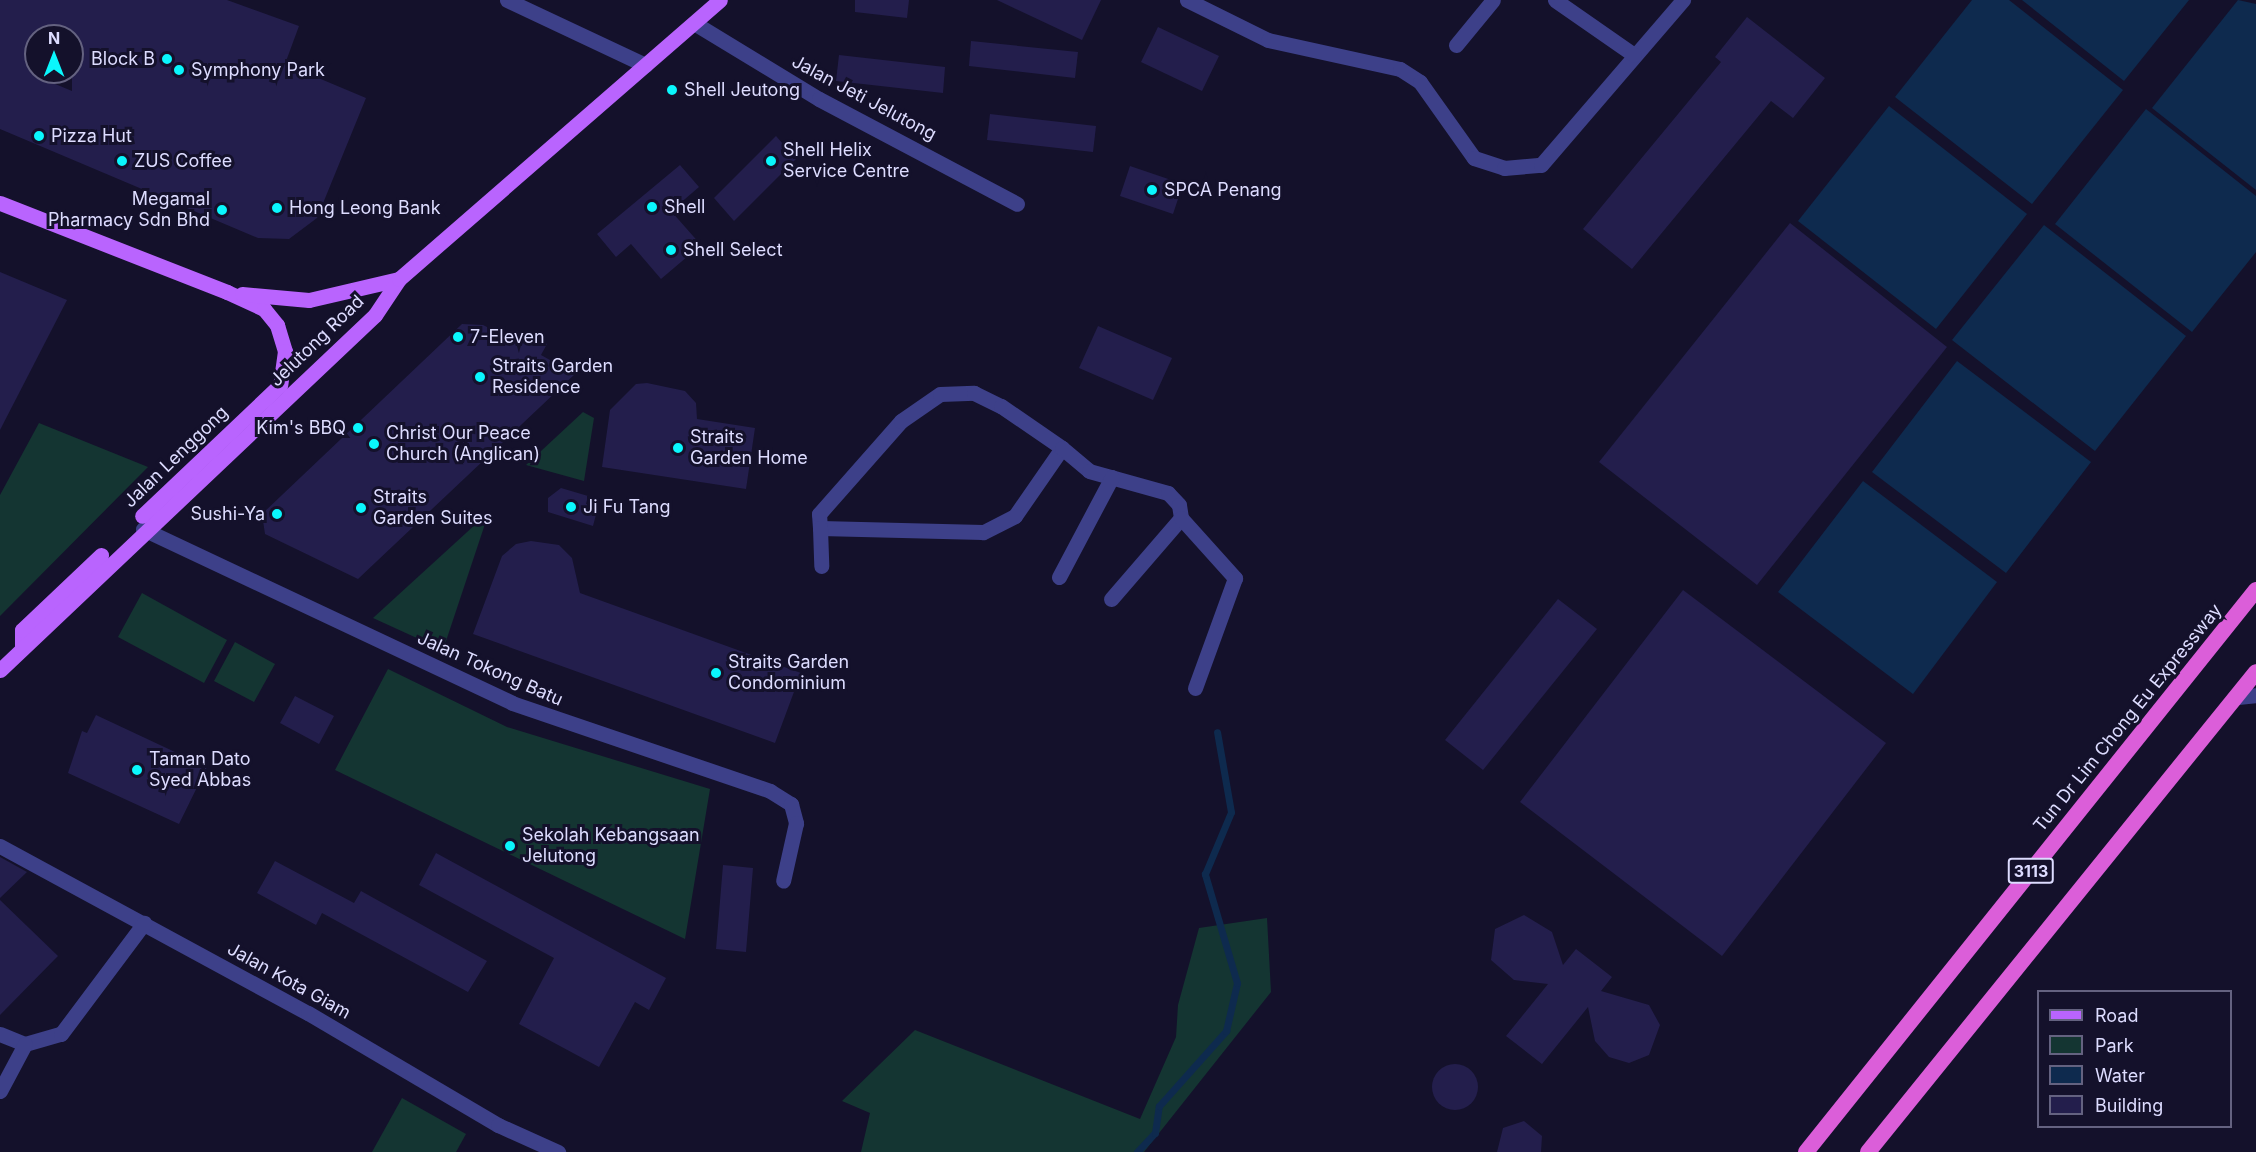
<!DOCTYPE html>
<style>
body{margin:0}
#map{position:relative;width:2256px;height:1152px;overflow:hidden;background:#14112b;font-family:Inter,sans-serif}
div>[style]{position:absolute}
.green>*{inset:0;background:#143532}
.water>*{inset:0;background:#0e2a4e}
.stream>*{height:7px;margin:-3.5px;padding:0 3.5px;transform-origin:3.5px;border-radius:3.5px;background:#0e2a4e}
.building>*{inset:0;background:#231e4c}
.round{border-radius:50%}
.minor>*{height:15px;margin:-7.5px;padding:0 7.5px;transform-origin:7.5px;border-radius:7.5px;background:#3d4089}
.tertiary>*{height:15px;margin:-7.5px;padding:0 7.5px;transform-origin:7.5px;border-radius:7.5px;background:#3d4089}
.primary>*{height:15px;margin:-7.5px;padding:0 7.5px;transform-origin:7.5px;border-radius:7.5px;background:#b964fe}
.trunk>*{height:16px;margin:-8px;padding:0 8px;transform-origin:8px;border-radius:8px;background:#db5ed9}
.dots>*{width:16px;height:16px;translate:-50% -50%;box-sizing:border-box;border:3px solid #14112b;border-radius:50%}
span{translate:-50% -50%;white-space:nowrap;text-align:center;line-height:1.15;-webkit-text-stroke:6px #14112b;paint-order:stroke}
.shield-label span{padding:2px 4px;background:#14112b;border:2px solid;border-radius:4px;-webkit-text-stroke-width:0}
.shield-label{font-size:16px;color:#dddcff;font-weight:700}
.poi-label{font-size:18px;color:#dddcff}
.right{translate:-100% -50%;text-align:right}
.left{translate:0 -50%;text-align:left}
.street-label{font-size:18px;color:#dddcff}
.legend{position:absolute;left:2037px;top:990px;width:195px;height:138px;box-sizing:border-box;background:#14112b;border:2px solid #646280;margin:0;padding:8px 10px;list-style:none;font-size:18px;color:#dddcff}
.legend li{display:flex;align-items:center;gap:12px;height:30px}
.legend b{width:30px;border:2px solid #646280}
.north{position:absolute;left:24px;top:24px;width:60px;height:60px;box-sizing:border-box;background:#14112b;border:2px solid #646280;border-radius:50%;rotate:0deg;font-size:16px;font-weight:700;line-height:24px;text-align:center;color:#dddcff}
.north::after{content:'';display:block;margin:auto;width:21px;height:27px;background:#0af7fd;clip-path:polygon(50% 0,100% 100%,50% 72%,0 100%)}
</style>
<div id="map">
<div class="green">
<div style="clip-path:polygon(583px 412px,594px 418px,584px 481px,526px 465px)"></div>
<div style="clip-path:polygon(39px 423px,148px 467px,0 616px,0 495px)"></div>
<div style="clip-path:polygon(489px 512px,443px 650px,373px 618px)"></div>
<div style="clip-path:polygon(142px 593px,227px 640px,204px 683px,118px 637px)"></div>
<div style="clip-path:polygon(235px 642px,275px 664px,254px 702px,214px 681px)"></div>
<div style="clip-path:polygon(388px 669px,507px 727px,710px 789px,685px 939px,335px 770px)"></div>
<div style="clip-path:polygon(1267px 918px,1271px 992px,1144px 1152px,861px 1152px,870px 1113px,842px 1101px,915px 1030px,1140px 1119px,1176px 1037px,1178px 1005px,1199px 928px)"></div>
<div style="clip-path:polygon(402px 1098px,466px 1134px,456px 1152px,372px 1152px)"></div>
</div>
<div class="water">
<div style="clip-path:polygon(1972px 0,2009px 0,2123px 90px,2032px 204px,1895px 97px)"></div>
<div style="clip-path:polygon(2022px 0,2189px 0,2124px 81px)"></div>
<div style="clip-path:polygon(2238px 0,2256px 4px,2256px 190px,2152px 108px)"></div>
<div style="clip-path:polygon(1889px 106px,2027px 214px,1936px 329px,1798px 221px)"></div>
<div style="clip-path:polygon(2146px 109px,2256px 196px,2256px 252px,2192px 332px,2055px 224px)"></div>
<div style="clip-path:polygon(2044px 225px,2186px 336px,2095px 451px,1952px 340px)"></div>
<div style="clip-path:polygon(1957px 361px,2091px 462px,2006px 573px,1872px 472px)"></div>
<div style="clip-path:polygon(1863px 481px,1997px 582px,1913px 694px,1778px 592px)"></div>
</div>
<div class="stream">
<div style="left:1137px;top:1152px;width:26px;rotate:-47deg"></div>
<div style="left:1155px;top:1133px;width:27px;rotate:-82deg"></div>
<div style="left:1159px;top:1106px;width:101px;rotate:-48.2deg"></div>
<div style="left:1226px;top:1031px;width:49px;rotate:-77.1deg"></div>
<div style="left:1237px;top:983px;width:114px;rotate:-106.4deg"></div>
<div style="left:1205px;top:874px;width:67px;rotate:-67.2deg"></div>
<div style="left:1231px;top:812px;width:81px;rotate:-99.9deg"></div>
</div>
<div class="building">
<div style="clip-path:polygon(evenodd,0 0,227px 0,299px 26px,285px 64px,366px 98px,317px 218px,289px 239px,258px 238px,0 129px,0 0,36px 36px,72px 36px,72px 91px,36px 76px,36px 36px)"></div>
<div style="clip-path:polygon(855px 0,909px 0,907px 18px,855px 12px)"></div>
<div style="clip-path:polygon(997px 0,1101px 0,1082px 40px)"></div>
<div style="clip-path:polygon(1747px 17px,1825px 78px,1793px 118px,1771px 101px,1632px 269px,1583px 229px,1721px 62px,1715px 57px)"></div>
<div style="clip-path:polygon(1158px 27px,1219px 56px,1202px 91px,1141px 62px)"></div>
<div style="clip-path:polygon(971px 41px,1078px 52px,1075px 78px,969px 66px)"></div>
<div style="clip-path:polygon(839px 55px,945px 67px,943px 93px,836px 81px)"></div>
<div style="clip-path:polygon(990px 114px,1096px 126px,1093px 152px,987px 140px)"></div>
<div style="clip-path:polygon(776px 136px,796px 159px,734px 221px,714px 198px)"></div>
<div style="clip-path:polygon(680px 165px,699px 187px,671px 211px,701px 245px,661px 279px,631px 244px,616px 257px,597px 234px)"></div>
<div style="clip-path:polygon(1130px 166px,1183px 184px,1173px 214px,1120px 196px)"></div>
<div style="clip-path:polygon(1790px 223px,1947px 347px,1757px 585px,1599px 462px)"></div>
<div style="clip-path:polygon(0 272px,67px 300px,0 430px)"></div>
<div style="clip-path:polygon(462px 324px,483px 325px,519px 343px,526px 332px,547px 344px,541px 355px,575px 374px,358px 579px,265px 534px,262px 514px)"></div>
<div style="clip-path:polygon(1098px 326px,1172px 358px,1153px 400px,1079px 368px)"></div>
<div style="clip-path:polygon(647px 383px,685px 391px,696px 403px,697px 419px,755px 428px,746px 489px,602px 467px,610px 410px,636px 384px)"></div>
<div style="clip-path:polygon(561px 488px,588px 496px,586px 504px,598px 507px,593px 526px,548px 512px,548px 498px)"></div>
<div style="clip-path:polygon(531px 541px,559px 545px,572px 558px,580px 593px,801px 673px,775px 743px,473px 634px,502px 556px,516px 544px)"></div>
<div style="clip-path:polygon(1683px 590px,1886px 743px,1722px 956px,1520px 802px)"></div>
<div style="clip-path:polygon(1558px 599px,1597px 629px,1483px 770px,1445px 740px)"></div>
<div style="clip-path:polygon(295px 696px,334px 716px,319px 744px,280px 723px)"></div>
<div style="clip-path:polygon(96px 715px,207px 767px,179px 824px,68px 773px,82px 731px,87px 733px)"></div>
<div style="clip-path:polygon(436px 853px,666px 978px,649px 1010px,635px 1002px,599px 1067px,519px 1024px,554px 958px,419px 885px)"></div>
<div style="clip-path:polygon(0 857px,27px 872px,0 898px)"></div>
<div style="clip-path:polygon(275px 861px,354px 903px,361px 891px,487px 961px,468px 992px,322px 913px,316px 925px,257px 893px)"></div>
<div style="clip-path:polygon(723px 865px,753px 868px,746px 952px,716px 949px)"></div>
<div style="clip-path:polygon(0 900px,58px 956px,0 1015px)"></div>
<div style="clip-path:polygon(1524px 915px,1552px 932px,1563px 965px,1576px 949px,1612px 977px,1601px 991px,1649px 1005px,1660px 1025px,1649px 1055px,1629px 1063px,1609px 1057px,1595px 1041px,1588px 1007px,1542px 1064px,1506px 1036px,1548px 984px,1514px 980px,1491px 960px,1495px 929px)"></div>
<div class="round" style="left:1432px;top:1064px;width:46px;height:46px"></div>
<div style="clip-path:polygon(1524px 1121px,1542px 1136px,1541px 1152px,1497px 1152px,1503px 1128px)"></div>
</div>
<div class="minor">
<div style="left:507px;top:0;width:153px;rotate:25.2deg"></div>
<div style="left:1187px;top:0;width:90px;rotate:26.3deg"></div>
<div style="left:1268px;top:40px;width:135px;rotate:12.4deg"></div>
<div style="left:1400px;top:69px;width:24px;rotate:33deg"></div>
<div style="left:1420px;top:82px;width:93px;rotate:54.6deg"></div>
<div style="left:1474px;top:158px;width:32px;rotate:18deg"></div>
<div style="left:1504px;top:168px;width:37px;rotate:-5deg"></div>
<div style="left:1541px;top:165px;width:218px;rotate:-49.3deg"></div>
<div style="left:1555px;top:0;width:96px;rotate:34.8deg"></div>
<div style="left:694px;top:23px;width:146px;rotate:31.3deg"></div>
<div style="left:819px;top:99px;width:224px;rotate:27.9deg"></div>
<div style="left:1456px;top:45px;width:58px;rotate:-50.6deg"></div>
<div style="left:1062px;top:448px;width:83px;rotate:124.7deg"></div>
<div style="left:1015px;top:516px;width:36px;rotate:153deg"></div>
<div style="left:983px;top:532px;width:163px;rotate:-178.6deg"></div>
<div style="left:820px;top:528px;width:14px;rotate:-94deg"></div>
<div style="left:819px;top:514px;width:124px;rotate:-48.6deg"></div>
<div style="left:901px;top:421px;width:47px;rotate:-34.7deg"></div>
<div style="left:940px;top:394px;width:34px;rotate:-2deg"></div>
<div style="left:974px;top:393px;width:30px;rotate:26deg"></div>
<div style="left:1001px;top:406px;width:74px;rotate:34.5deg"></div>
<div style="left:1062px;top:448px;width:35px;rotate:40deg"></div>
<div style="left:1089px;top:471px;width:82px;rotate:15.6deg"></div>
<div style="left:1168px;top:493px;width:16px;rotate:47deg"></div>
<div style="left:1179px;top:505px;width:13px;rotate:81deg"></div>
<div style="left:1181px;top:518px;width:107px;rotate:130.8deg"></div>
<div style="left:1181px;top:518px;width:81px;rotate:48deg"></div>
<div style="left:1235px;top:578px;width:117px;rotate:110deg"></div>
<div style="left:820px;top:528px;width:38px;rotate:88deg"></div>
<div style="left:143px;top:529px;width:408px;rotate:25.2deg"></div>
<div style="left:512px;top:703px;width:273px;rotate:18.8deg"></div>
<div style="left:770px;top:791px;width:25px;rotate:32deg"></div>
<div style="left:791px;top:804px;width:20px;rotate:75deg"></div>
<div style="left:796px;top:823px;width:59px;rotate:102.6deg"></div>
<div style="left:1059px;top:577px;width:113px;rotate:-62.1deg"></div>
<div style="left:0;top:846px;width:350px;rotate:28.5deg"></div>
<div style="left:308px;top:1013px;width:221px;rotate:30.5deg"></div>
<div style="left:498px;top:1125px;width:66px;rotate:24.2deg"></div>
<div style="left:0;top:1034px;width:27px;rotate:22deg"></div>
<div style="left:25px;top:1044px;width:37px;rotate:-16deg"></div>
<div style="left:61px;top:1034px;width:139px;rotate:-53.2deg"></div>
<div style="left:0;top:1091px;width:53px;rotate:-62deg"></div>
</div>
<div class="tertiary">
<div style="left:2238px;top:697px;width:18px;rotate:-6deg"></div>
</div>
<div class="primary">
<div style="left:0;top:203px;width:244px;rotate:21.4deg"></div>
<div style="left:227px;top:292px;width:41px;rotate:24.7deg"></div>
<div style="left:264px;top:309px;width:21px;rotate:51deg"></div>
<div style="left:277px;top:325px;width:27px;rotate:73deg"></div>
<div style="left:285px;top:351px;width:34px;rotate:98deg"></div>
<div style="left:280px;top:385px;width:190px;rotate:136.5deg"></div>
<div style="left:242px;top:294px;width:67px;rotate:5.1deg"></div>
<div style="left:309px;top:300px;width:92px;rotate:-13.1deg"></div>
<div style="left:22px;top:648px;width:18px;rotate:-90deg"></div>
<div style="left:22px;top:630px;width:109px;rotate:-43.5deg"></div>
<div style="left:0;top:670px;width:516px;rotate:-43.43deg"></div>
<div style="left:375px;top:315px;width:43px;rotate:-56.3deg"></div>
<div style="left:399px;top:279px;width:425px;rotate:-41deg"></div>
</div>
<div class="trunk">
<div style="left:1806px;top:1152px;width:720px;rotate:-51.32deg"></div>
<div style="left:1868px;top:1152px;width:617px;rotate:-51.05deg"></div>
</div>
<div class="dots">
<div style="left:167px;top:59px;background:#0af7fd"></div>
<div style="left:179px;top:70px;background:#0af7fd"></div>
<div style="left:672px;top:90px;background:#0af7fd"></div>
<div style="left:39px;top:136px;background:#0af7fd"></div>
<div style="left:122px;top:161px;background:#0af7fd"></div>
<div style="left:771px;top:161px;background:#0af7fd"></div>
<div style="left:1152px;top:190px;background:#0af7fd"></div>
<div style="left:652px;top:207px;background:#0af7fd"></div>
<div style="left:277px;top:208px;background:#0af7fd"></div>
<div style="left:222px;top:210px;background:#0af7fd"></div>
<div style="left:671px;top:250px;background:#0af7fd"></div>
<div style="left:458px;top:337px;background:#0af7fd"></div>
<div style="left:480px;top:377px;background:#0af7fd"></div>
<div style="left:358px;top:428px;background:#0af7fd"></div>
<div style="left:374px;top:444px;background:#0af7fd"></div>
<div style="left:678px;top:448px;background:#0af7fd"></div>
<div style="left:571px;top:507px;background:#0af7fd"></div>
<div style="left:361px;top:508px;background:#0af7fd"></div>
<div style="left:277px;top:514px;background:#0af7fd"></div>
<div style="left:716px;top:673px;background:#0af7fd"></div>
<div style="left:137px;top:770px;background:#0af7fd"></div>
<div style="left:510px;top:846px;background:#0af7fd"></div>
</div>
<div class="shield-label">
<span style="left:2031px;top:871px">3113</span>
</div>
<div class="poi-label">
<span class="right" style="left:155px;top:59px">Block B</span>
<span class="left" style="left:191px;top:70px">Symphony Park</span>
<span class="left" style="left:684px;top:90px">Shell Jeutong</span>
<span class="left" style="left:51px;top:136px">Pizza Hut</span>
<span class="left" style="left:783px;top:161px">Shell Helix<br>Service Centre</span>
<span class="left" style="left:134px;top:161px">ZUS Coffee</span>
<span class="left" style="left:1164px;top:190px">SPCA Penang</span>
<span class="right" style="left:210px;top:210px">Megamal<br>Pharmacy Sdn Bhd</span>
<span class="left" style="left:664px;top:207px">Shell</span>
<span class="left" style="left:289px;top:208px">Hong Leong Bank</span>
<span class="left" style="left:683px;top:250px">Shell Select</span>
<span class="left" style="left:470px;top:337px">7-Eleven</span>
<span class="left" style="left:492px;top:377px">Straits Garden<br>Residence</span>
<span class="right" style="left:346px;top:428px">Kim's BBQ</span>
<span class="left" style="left:386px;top:444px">Christ Our Peace<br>Church (Anglican)</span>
<span class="left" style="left:690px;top:448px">Straits<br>Garden Home</span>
<span class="left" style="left:373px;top:508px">Straits<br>Garden Suites</span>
<span class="left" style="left:583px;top:507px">Ji Fu Tang</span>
<span class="right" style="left:265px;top:514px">Sushi-Ya</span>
<span class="left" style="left:728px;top:673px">Straits Garden<br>Condominium</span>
<span class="left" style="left:149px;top:770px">Taman Dato<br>Syed Abbas</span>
<span class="left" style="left:522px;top:846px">Sekolah Kebangsaan<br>Jelutong</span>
</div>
<div class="street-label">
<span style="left:864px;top:98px;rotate:28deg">Jalan Jeti Jelutong</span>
<span style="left:317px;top:341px;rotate:-44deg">Jelutong Road</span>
<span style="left:176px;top:457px;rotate:-44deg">Jalan Lenggong</span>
<span style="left:490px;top:669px;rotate:24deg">Jalan Tokong Batu</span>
<span style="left:2128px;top:718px;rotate:-51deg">Tun Dr Lim Chong Eu Expressway</span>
<span style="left:289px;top:981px;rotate:29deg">Jalan Kota Giam</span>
</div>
<ul class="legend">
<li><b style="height:8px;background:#b964fe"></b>Road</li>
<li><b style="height:16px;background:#143532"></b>Park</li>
<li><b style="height:16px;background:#0e2a4e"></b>Water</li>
<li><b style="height:16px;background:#231e4c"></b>Building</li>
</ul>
<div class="north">N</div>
</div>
